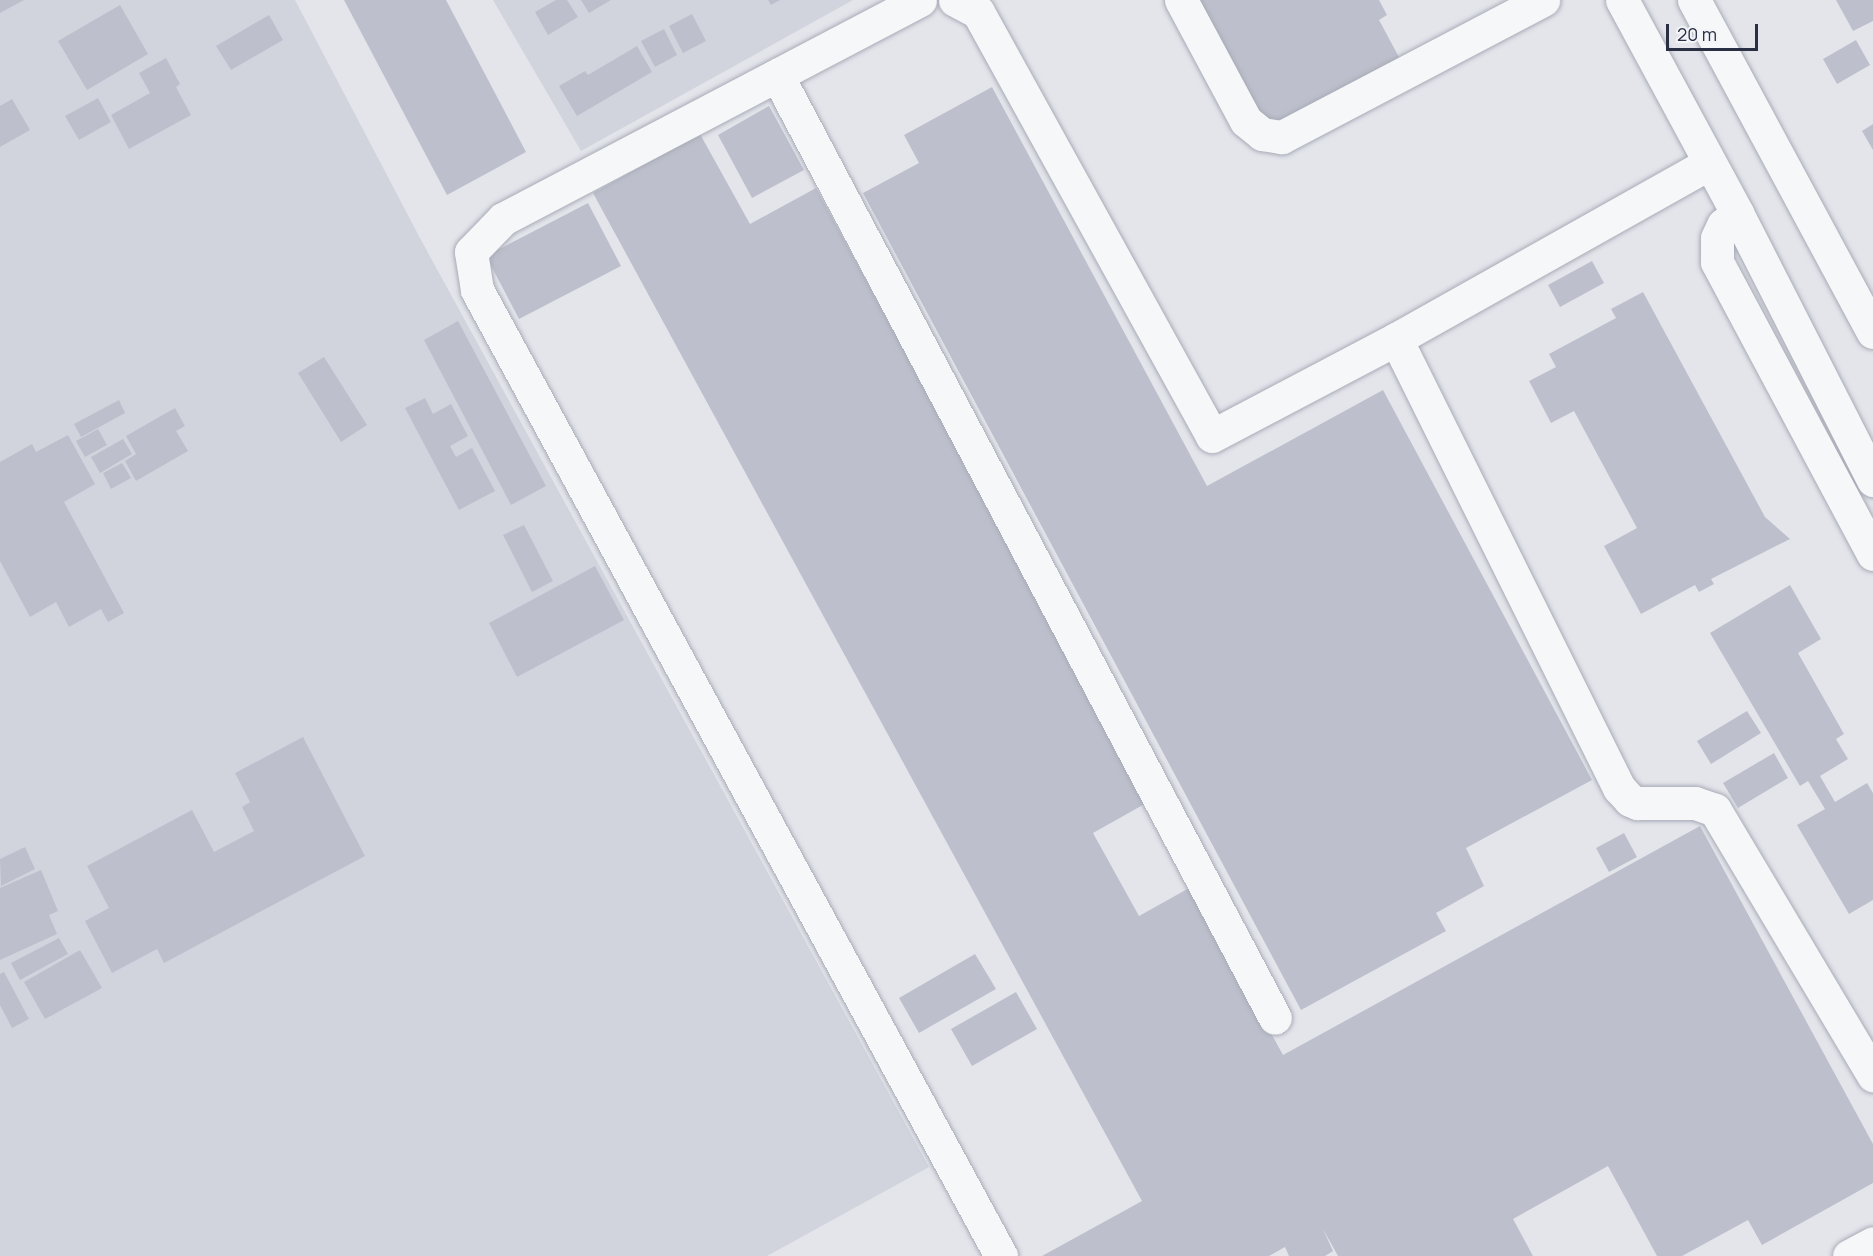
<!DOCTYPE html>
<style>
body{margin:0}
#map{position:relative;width:1873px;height:1256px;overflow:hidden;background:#e3e5eb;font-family:Manrope,sans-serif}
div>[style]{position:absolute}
.built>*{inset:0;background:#d1d4dd}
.building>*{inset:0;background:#bdc0cc}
.roads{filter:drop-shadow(0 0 2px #a8abb6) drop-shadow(0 0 2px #a8abb6)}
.minor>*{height:33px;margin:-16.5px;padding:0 16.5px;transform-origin:16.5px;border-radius:16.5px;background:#f6f7f9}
span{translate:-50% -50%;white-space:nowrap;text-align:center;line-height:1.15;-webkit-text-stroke:6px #f3f4f8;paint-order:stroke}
.scale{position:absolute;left:1666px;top:24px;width:92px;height:27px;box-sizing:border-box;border:3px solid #2a3044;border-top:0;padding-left:8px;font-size:18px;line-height:21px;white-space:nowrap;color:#2a3044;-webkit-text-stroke:4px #f3f4f8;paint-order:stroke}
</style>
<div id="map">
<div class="built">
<div style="clip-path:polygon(0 0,295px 0,421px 240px,929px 1167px,767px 1256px,0 1256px)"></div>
<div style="clip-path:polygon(493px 0,853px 0,581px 151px)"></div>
</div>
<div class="building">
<div style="clip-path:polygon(0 0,24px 0,0 13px)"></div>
<div style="clip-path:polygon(344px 0,446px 0,526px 152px,447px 195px)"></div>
<div style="clip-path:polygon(556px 0,567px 0,578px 17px,548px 35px,535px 12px)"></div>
<div style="clip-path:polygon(581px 0,611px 0,589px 13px)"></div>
<div style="clip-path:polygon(768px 0,780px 0,771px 5px)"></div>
<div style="clip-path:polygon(1196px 0,1379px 0,1387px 15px,1379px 20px,1400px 59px,1268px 131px)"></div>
<div style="clip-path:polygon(1836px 0,1873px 0,1873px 21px,1853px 31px)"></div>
<div style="clip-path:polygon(120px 5px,148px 54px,87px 90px,58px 41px)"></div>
<div style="clip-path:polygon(692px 14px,706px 41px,683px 53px,669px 26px)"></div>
<div style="clip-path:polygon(269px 15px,283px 40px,231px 70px,216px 46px)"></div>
<div style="clip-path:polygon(664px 29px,677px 55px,655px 67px,641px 41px)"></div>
<div style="clip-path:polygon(1856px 40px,1870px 65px,1837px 84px,1823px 59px)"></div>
<div style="clip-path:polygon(637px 46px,652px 72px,577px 116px,559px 86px,585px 71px,588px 75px)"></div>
<div style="clip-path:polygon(166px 58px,180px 84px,176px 87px,191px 115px,129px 149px,111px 115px,150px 93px,139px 73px)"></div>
<div style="clip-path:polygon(992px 87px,1207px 486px,1383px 390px,1592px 780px,1466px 848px,1484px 886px,1436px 913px,1446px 931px,1301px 1010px,863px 193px,919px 163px,904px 135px)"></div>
<div style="clip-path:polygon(98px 98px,111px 122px,79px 140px,65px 116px)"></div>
<div style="clip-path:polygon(12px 99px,30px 130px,0 147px,0 106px)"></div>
<div style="clip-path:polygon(769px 106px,804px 170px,752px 198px,718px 135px)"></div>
<div style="clip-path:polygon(1873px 124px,1873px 150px,1862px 131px)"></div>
<div style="clip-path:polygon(700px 134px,750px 224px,816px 188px,1150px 801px,1093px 833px,1139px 916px,1191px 887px,1283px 1055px,1700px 826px,1873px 1144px,1873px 1183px,1762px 1245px,1748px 1220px,1682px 1256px,1657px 1256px,1608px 1166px,1513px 1219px,1533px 1256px,1338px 1256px,1323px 1229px,1333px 1251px,1325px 1256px,1289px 1256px,1285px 1247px,1269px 1256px,1042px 1256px,1142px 1201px,593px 193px)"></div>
<div style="clip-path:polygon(588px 203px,621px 266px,519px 319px,486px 256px)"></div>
<div style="clip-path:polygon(1592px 261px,1604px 283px,1560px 307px,1548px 285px)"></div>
<div style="clip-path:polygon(1643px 292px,1765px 517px,1790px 539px,1711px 579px,1714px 584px,1699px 592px,1695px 585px,1641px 614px,1604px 546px,1637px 528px,1574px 411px,1551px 423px,1529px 381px,1556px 367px,1549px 354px,1616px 318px,1611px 309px)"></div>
<div style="clip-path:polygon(458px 321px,546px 486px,511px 505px,424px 340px)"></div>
<div style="clip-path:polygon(324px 357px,367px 425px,341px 442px,298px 373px)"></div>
<div style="clip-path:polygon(425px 398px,433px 414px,451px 404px,468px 436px,450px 446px,456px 457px,472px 448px,495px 491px,459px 510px,405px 408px)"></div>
<div style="clip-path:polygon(119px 400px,125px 413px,81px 437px,74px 424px)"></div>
<div style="clip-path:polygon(175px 408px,185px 426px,176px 431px,188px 451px,136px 481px,125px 461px,136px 454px,126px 436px)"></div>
<div style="clip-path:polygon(98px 429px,107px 445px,85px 457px,76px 441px)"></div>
<div style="clip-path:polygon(68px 435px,95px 484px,64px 502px,124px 613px,108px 622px,101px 609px,69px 627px,56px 602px,30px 617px,0 561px,0 462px,32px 444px,36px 452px)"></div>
<div style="clip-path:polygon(123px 439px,132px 454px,100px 473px,91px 457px)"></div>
<div style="clip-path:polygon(122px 463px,131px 478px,111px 489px,103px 473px)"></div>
<div style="clip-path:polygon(524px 525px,553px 581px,532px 592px,503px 535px)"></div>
<div style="clip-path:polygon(595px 566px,624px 620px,517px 677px,489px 623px)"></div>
<div style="clip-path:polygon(1790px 585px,1821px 639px,1798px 653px,1844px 734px,1836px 739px,1848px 759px,1820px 776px,1835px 802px,1867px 783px,1873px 793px,1873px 900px,1849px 914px,1797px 825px,1825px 809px,1808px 781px,1800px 786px,1710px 633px)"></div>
<div style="clip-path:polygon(1747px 711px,1761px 733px,1711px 764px,1697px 741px)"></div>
<div style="clip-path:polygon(303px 737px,365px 856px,164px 963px,157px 949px,112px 973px,85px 921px,109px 908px,87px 866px,192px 810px,214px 852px,254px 831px,242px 807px,250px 802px,235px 773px)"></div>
<div style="clip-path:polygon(1774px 753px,1788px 778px,1738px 808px,1723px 783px)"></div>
<div style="clip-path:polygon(1624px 833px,1637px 857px,1609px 872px,1596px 848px)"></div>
<div style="clip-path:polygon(25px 847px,35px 869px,1px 886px,0 859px)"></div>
<div style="clip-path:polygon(41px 870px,58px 911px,49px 915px,57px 934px,0 960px,0 888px)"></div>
<div style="clip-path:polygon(59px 938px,68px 954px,20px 980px,11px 963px)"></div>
<div style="clip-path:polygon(80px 950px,102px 988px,45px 1019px,24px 982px)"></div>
<div style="clip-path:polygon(975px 954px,996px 989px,919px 1033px,899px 998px)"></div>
<div style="clip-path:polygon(4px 972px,29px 1019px,12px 1028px,0 1005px,0 974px)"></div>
<div style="clip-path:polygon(1016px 992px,1037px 1029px,972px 1066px,951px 1029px)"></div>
</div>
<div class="roads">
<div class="minor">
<div style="left:920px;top:0;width:471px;rotate:152.3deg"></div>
<div style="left:503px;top:219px;width:46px;rotate:134.1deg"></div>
<div style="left:471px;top:252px;width:38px;rotate:81deg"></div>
<div style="left:477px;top:290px;width:1099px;rotate:61.52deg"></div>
<div style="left:955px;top:0;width:26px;rotate:28deg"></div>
<div style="left:978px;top:12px;width:484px;rotate:61.1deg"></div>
<div style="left:1212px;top:436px;width:208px;rotate:-27.8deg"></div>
<div style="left:1396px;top:339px;width:359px;rotate:-29.3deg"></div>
<div style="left:1181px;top:0;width:137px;rotate:61.8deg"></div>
<div style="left:1246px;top:121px;width:21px;rotate:39deg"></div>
<div style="left:1262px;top:134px;width:20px;rotate:9deg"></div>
<div style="left:1282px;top:137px;width:295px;rotate:-27.7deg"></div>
<div style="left:1622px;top:0;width:242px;rotate:61.6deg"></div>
<div style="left:1737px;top:213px;width:300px;rotate:63deg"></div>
<div style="left:1694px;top:0;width:377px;rotate:61.7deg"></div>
<div style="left:777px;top:75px;width:1066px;rotate:62.16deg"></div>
<div style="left:1737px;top:213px;width:18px;rotate:139deg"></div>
<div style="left:1723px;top:225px;width:14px;rotate:115deg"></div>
<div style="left:1717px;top:238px;width:24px;rotate:90deg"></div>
<div style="left:1717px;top:262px;width:331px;rotate:61.9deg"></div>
<div style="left:1396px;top:339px;width:501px;rotate:63.59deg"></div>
<div style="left:1619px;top:788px;width:16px;rotate:47deg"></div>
<div style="left:1630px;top:800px;width:8px;rotate:23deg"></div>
<div style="left:1637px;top:803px;width:58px"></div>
<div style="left:1695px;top:803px;width:21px;rotate:19deg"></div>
<div style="left:1715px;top:810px;width:309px;rotate:59.2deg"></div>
<div style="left:1849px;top:1256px;width:27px;rotate:-28deg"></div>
</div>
</div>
<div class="scale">20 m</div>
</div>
